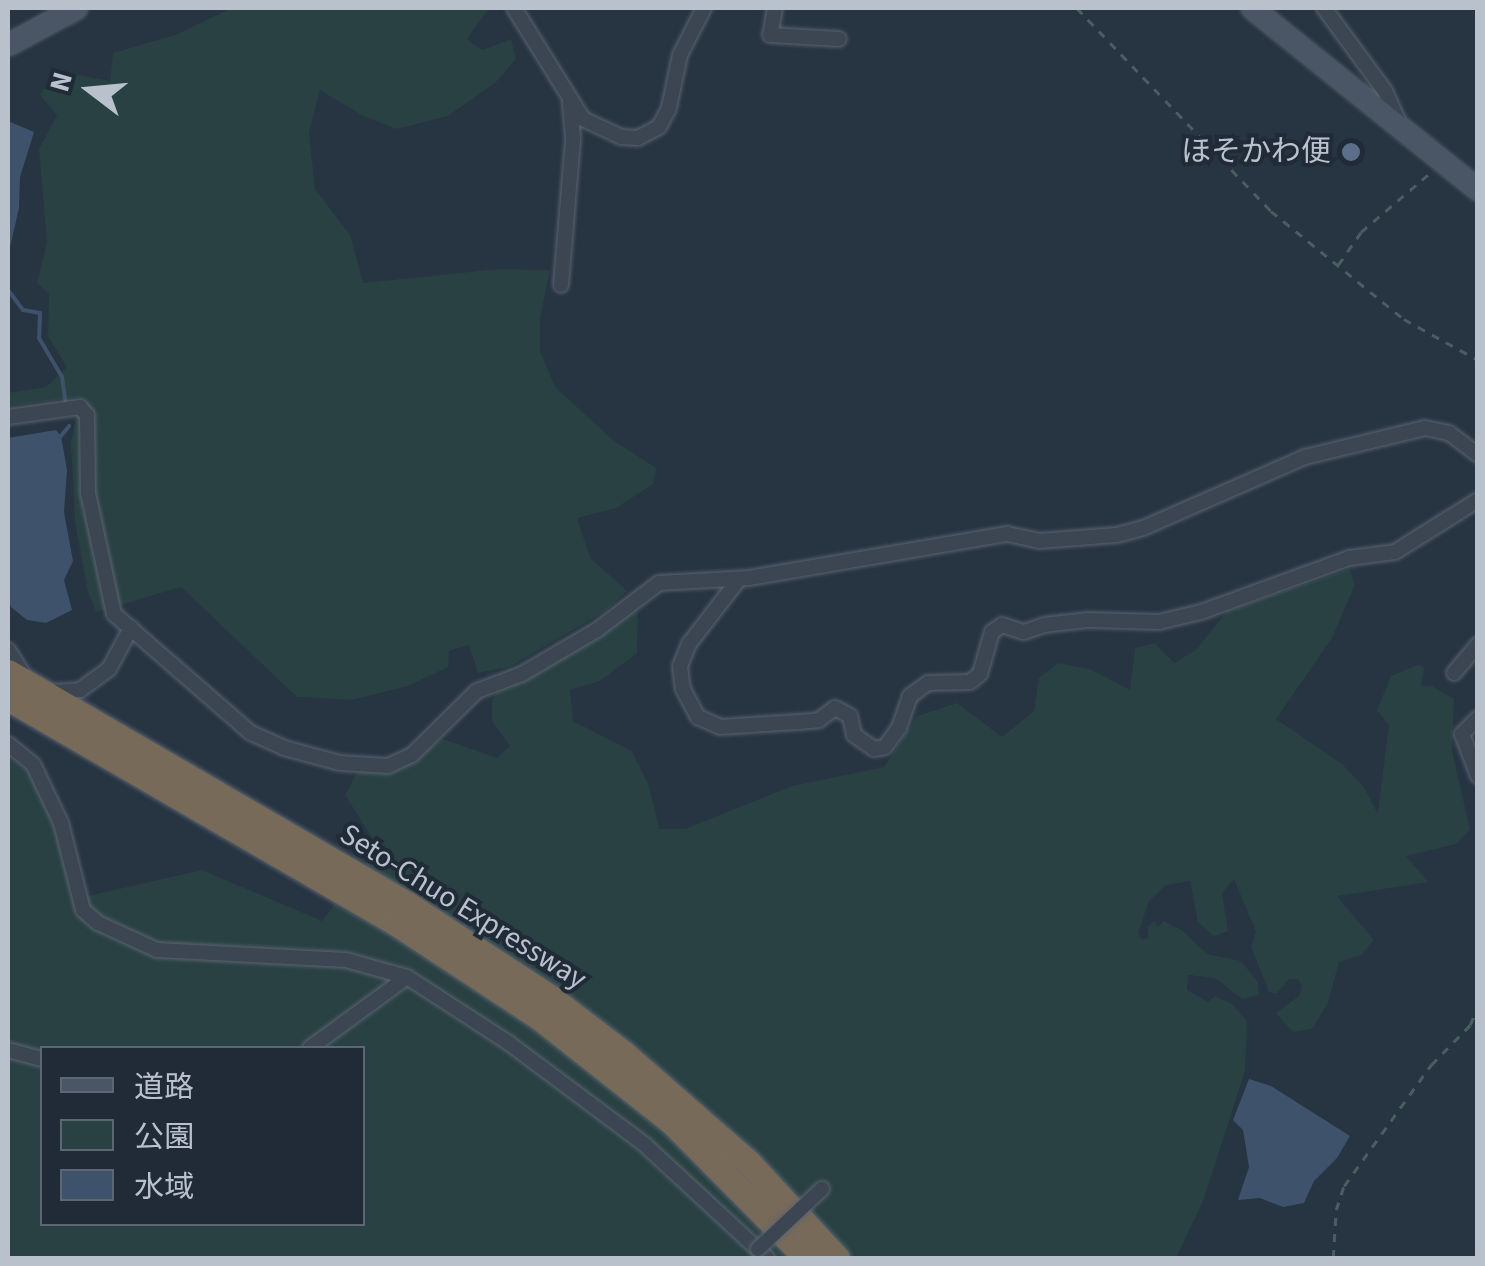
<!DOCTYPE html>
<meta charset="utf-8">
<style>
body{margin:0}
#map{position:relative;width:1485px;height:1266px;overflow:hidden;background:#273442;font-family:"Source Sans 3","Noto Sans JP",sans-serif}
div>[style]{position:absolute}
.green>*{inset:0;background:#294143}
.water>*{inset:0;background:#3e526b}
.stream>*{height:4px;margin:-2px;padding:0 2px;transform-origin:2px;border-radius:2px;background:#3e526b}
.path>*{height:2.5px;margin-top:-1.25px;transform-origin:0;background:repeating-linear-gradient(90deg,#485e60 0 8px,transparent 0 16px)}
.roads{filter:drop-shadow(0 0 2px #5a646f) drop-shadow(0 0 2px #5a646f)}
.street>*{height:14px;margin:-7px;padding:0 7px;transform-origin:7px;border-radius:7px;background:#3c4652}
.secondary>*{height:20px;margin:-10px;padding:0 10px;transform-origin:10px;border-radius:10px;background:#4a5565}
.highway>*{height:25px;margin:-12.5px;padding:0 12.5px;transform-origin:12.5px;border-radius:12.5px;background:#786a59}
.bridges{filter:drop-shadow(0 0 2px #5a646f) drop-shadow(0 0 2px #5a646f)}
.street-bridge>*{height:14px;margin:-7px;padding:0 7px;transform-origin:7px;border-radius:7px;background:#3c4652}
.dots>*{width:28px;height:28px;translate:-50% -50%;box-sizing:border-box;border:5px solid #202b37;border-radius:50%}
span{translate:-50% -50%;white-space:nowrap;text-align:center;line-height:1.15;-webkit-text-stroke:8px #202b37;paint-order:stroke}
.poi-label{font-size:30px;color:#b9c1cc}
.right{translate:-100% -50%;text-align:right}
.street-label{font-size:30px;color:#b9c1cc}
.frame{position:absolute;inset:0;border:10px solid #b9c1cc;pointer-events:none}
.legend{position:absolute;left:40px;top:1046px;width:325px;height:180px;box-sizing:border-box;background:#202b37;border:2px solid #5d6773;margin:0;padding:12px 18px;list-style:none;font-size:30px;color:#b9c1cc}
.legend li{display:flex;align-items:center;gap:20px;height:50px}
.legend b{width:50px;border:2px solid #5d6773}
.north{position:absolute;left:40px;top:40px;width:100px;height:100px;-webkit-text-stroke:8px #202b37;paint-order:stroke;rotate:286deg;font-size:28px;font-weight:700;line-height:40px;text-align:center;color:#b9c1cc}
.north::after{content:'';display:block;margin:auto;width:35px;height:45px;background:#b9c1cc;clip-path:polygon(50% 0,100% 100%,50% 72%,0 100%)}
</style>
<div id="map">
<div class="green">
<div style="clip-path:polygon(232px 8px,489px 8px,467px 39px,482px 50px,511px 39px,516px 59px,496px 82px,448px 116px,397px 129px,363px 116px,320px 90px,309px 133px,315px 189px,350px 235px,363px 283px,499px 269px,550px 270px,540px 318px,540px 351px,555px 387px,614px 441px,656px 468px,653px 484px,616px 508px,577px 518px,591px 559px,627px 591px,607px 610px,511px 666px,478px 673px,469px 645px,449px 651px,448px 667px,408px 686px,352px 700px,297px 697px,181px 587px,96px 612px,88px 592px,75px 522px,71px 443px,80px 397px,8px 406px,8px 393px,46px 387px,67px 367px,48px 336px,49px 294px,37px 283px,47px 242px,39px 149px,57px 115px,40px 95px,57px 71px,110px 81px,113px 53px,175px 35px)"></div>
<div style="clip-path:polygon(evenodd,1350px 569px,1355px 585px,1332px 638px,1276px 719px,1342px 764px,1363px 786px,1378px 814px,1389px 725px,1377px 710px,1391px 676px,1418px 665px,1424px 667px,1421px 686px,1432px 686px,1454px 699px,1452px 751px,1470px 829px,1456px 844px,1406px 856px,1428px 882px,1337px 896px,1374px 940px,1361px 955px,1339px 962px,1328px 1003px,1312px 1029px,1293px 1032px,1276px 1013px,1299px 996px,1302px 986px,1298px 979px,1289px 979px,1276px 994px,1269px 992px,1251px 947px,1256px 932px,1234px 879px,1222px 893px,1228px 931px,1214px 936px,1198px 922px,1190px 881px,1166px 885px,1149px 901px,1138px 933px,1142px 940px,1148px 938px,1148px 927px,1154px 921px,1158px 927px,1164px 921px,1183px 931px,1207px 954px,1241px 961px,1258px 982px,1259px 995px,1242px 999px,1215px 978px,1188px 975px,1187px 990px,1208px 1002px,1215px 996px,1232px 1004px,1247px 1021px,1245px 1071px,1203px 1201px,1176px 1258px,8px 1258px,8px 756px,29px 772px,88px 896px,202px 870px,322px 921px,378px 847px,345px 795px,358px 771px,390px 772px,443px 739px,497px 758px,510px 746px,492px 721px,492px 700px,499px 689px,638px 602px,637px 653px,600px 681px,570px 690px,573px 721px,632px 751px,649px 786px,659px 829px,685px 829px,792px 786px,884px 767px,917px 716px,957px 703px,1002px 737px,1034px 711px,1039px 678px,1058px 663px,1090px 669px,1130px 690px,1135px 648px,1155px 643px,1174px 663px,1196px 650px,1227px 611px,1350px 569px,42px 1048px,362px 1048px,362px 1224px,42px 1224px,42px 1048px)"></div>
</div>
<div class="water">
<div style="clip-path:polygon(8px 121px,34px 132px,20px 177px,19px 208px,8px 256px)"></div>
<div style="clip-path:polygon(56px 430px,61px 436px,67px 470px,64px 512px,73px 561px,64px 580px,72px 610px,46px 623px,27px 620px,11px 607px,8px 598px,8px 438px)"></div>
<div style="clip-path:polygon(1249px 1079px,1271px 1086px,1350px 1136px,1337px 1158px,1314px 1181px,1304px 1203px,1283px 1207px,1260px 1198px,1238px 1200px,1249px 1167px,1243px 1130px,1233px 1120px)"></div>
</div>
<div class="stream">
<div style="left:8px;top:290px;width:25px;rotate:53deg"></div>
<div style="left:23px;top:310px;width:17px;rotate:10deg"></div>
<div style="left:40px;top:313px;width:25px;rotate:92deg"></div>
<div style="left:39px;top:338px;width:45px;rotate:59.5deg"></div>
<div style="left:62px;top:377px;width:27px;rotate:82deg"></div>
<div style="left:61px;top:436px;width:13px;rotate:-51deg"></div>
</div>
<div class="path">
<div style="left:1077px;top:8px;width:281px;rotate:46.3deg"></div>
<div style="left:1271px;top:211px;width:171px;rotate:39.1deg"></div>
<div style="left:1404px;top:319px;width:85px;rotate:29deg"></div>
<div style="left:1338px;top:265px;width:40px;rotate:-55.1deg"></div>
<div style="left:1361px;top:232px;width:92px;rotate:-40.6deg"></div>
<div style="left:1333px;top:1258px;width:48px;rotate:-86.4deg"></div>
<div style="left:1336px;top:1210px;width:25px;rotate:-72deg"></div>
<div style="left:1344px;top:1186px;width:149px;rotate:-54.3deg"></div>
<div style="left:1431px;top:1065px;width:56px;rotate:-45.7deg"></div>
<div style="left:1470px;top:1025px;width:21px;rotate:-67deg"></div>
</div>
<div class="roads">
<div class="street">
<div style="left:514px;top:8px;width:131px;rotate:58.1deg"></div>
<div style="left:583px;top:119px;width:42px;rotate:25.3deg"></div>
<div style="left:621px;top:137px;width:17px;rotate:3deg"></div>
<div style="left:638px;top:138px;width:24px;rotate:-28deg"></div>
<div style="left:659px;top:127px;width:21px;rotate:-62deg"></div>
<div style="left:669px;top:108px;width:54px;rotate:-78.3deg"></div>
<div style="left:680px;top:55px;width:53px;rotate:-62.9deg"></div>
<div style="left:775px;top:8px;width:27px;rotate:100deg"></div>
<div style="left:770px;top:35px;width:69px;rotate:3.3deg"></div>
<div style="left:1324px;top:8px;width:103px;rotate:53.7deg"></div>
<div style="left:1385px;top:91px;width:35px;rotate:66deg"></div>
<div style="left:561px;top:285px;width:147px;rotate:-85.3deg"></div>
<div style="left:573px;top:138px;width:36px;rotate:-95deg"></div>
<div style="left:8px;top:417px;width:73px;rotate:-7.9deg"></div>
<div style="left:80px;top:407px;width:11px;rotate:49deg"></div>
<div style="left:87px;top:415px;width:78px;rotate:89.3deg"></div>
<div style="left:88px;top:493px;width:124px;rotate:77.9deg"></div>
<div style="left:114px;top:614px;width:181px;rotate:41deg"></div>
<div style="left:251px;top:733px;width:36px;rotate:24deg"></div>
<div style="left:284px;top:748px;width:58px;rotate:15deg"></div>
<div style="left:340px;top:763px;width:48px;rotate:3.6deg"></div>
<div style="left:388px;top:766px;width:26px;rotate:-25deg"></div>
<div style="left:412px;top:755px;width:91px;rotate:-44.6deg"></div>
<div style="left:477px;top:691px;width:48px;rotate:-20.7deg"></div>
<div style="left:522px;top:674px;width:87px;rotate:-30.4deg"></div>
<div style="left:597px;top:630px;width:78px;rotate:-37.2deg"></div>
<div style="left:659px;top:583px;width:90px;rotate:-3.2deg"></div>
<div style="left:749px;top:578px;width:262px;rotate:-9.7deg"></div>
<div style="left:1007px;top:534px;width:33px;rotate:12deg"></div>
<div style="left:1039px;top:541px;width:78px;rotate:-4.4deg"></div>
<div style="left:1117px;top:535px;width:27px;rotate:-15deg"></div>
<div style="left:1143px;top:528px;width:177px;rotate:-23.7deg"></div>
<div style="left:1305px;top:457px;width:123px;rotate:-13.6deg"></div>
<div style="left:1425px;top:428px;width:25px;rotate:12deg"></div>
<div style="left:1449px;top:433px;width:36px;rotate:37deg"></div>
<div style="left:739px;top:579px;width:82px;rotate:127.6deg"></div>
<div style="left:689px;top:644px;width:24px;rotate:112deg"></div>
<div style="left:680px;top:666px;width:23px;rotate:83deg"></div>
<div style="left:683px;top:689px;width:32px;rotate:62deg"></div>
<div style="left:698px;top:717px;width:24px;rotate:24deg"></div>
<div style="left:720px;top:727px;width:78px;rotate:-3.7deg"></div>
<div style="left:798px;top:722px;width:21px;rotate:-5deg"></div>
<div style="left:819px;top:720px;width:20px;rotate:-37deg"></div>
<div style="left:835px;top:708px;width:17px;rotate:28deg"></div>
<div style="left:850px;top:716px;width:19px;rotate:78deg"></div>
<div style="left:854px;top:735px;width:24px;rotate:35deg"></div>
<div style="left:874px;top:749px;width:11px;rotate:-10deg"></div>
<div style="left:885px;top:747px;width:24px;rotate:-54deg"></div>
<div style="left:899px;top:728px;width:34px;rotate:-71deg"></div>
<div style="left:910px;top:696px;width:22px;rotate:-36deg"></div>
<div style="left:928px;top:683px;width:42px;rotate:-1.4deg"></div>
<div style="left:970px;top:682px;width:13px;rotate:-39deg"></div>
<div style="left:980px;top:674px;width:44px;rotate:-74.1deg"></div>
<div style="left:992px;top:632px;width:12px;rotate:-35deg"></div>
<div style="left:1002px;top:625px;width:23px;rotate:18deg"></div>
<div style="left:1024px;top:632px;width:21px;rotate:-19deg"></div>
<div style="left:1044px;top:625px;width:44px;rotate:-6.5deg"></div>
<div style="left:1088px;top:620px;width:71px;rotate:1.6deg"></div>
<div style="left:1159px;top:622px;width:43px;rotate:-13.4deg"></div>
<div style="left:1201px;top:612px;width:158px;rotate:-20deg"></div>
<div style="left:1349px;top:558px;width:46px;rotate:-7.4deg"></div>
<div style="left:1395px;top:552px;width:98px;rotate:-32.1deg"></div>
<div style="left:8px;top:650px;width:28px;rotate:58deg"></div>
<div style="left:1454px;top:673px;width:38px;rotate:-50deg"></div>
<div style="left:53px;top:692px;width:27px;rotate:-4deg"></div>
<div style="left:80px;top:690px;width:36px;rotate:-36deg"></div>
<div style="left:109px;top:669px;width:47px;rotate:-61.8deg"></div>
<div style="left:1478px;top:718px;width:23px;rotate:135deg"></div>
<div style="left:1462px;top:734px;width:45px;rotate:69.1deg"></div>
<div style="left:8px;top:744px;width:32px;rotate:39deg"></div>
<div style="left:33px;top:764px;width:65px;rotate:64.6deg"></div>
<div style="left:61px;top:823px;width:90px;rotate:75.8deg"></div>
<div style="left:83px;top:910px;width:20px;rotate:41deg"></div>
<div style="left:98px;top:923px;width:65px;rotate:24.6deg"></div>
<div style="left:157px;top:950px;width:189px;rotate:3deg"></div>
<div style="left:346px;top:960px;width:63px;rotate:15.6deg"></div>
<div style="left:407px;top:977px;width:123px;rotate:33deg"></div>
<div style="left:510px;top:1044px;width:167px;rotate:36.7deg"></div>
<div style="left:644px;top:1144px;width:168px;rotate:42.8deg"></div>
<div style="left:310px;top:1048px;width:120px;rotate:-36.2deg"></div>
<div style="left:8px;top:1050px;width:35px;rotate:15deg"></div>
</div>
<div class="secondary">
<div style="left:1252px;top:8px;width:290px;rotate:38.8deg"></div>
<div style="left:8px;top:45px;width:78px;rotate:-28.2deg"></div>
</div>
<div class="highway">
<div style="left:8px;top:672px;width:462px;rotate:30.2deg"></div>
<div style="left:407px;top:904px;width:172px;rotate:33.1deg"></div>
<div style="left:551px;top:998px;width:91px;rotate:37.4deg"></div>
<div style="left:623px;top:1053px;width:166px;rotate:41.1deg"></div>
<div style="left:748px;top:1162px;width:131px;rotate:47.2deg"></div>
<div style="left:8px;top:698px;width:449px;rotate:30.1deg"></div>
<div style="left:396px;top:923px;width:171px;rotate:33.3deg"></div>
<div style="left:539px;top:1017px;width:169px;rotate:38.3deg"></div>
<div style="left:672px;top:1122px;width:192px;rotate:45.2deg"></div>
</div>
</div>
<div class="bridges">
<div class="street-bridge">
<div style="left:758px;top:1249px;width:88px;rotate:-43.2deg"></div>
</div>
</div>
<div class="dots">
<div style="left:1351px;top:152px;background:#5c6f8a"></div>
</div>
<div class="poi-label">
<span class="right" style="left:1331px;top:152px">ほそかわ便</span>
</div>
<div class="street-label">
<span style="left:463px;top:907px;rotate:32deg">Seto-Chuo Expressway</span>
</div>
<div class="frame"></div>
<ul class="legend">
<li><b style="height:12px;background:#4a5565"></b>道路</li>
<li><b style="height:28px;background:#294143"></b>公園</li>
<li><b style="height:28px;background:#3e526b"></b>水域</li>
</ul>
<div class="north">N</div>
</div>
